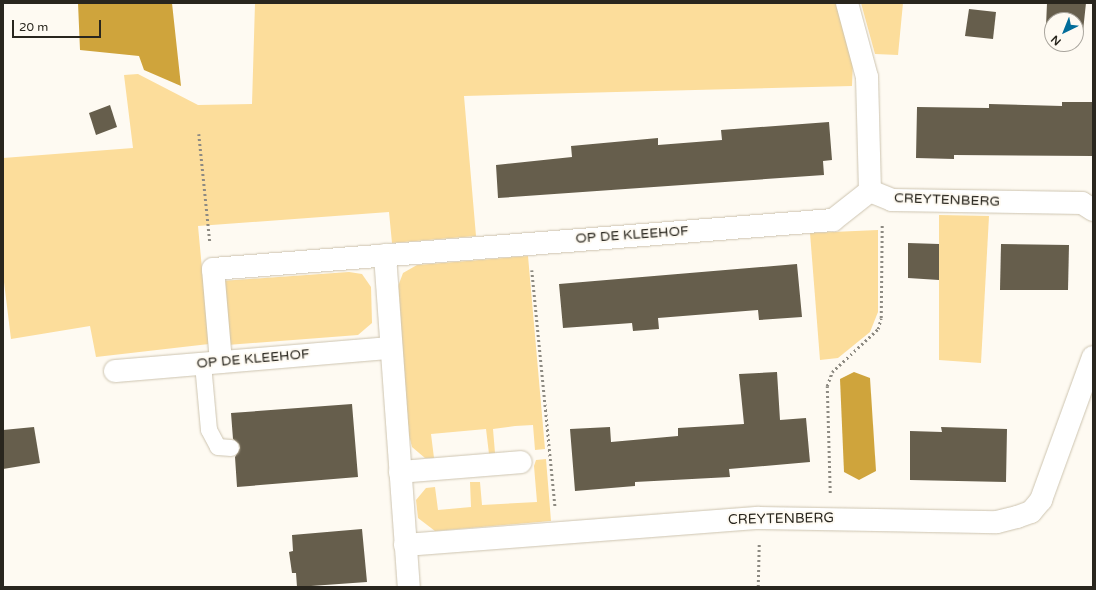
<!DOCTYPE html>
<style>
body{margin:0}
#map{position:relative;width:1096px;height:590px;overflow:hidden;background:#fefaf2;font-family:"Varela Round",sans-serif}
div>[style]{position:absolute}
.green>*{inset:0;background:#fcdd9b}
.water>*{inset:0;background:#cfa43c}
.building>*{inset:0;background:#665e4c}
.path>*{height:2.5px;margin-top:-1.25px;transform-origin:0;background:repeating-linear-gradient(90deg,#8d8a82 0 2px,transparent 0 5px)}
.roads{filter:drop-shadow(0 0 1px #cdc4b0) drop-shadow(0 0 1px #cdc4b0)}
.lane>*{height:16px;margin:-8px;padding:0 8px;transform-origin:8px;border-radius:8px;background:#fff}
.street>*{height:22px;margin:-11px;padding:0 11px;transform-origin:11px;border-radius:11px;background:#fff}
span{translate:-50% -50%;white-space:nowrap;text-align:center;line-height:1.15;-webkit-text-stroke:4px #fefaf2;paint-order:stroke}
.street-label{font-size:14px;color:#29261e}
.frame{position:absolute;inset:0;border:4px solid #29261e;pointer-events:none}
.north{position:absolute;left:1044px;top:12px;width:40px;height:40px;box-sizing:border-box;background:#fefaf2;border:1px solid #a9a59d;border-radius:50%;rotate:223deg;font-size:11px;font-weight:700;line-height:16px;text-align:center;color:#29261e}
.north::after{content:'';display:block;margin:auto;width:14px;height:18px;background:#026d9a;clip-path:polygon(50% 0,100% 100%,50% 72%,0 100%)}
.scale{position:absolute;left:12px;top:20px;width:89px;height:18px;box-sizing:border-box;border:2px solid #29261e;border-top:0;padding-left:5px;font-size:12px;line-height:14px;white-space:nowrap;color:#29261e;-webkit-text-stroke:3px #fefaf2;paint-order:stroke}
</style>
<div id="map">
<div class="green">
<div style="clip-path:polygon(255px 3px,838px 3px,853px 60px,852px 86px,464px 96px,476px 236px,392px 243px,389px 212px,198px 226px,209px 344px,96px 357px,90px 326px,11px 339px,3px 274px,3px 158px,133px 148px,124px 75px,138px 74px,198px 105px,252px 104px)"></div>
<div style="clip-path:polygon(861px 3px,903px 3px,898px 55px,875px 54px)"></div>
<div style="clip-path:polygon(939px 215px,989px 216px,981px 363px,939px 360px)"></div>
<div style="clip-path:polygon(878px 230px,878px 312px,870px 332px,838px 358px,820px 360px,810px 233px)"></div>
<div style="clip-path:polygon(528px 256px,545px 449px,535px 450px,533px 425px,515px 426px,493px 429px,495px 453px,489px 454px,486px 429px,431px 434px,434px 458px,425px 458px,412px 447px,409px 435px,397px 289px,403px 273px,417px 265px)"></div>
<div style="clip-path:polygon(349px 272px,362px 274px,371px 287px,372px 323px,358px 335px,227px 345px,221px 281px)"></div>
<div style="clip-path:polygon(546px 459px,551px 521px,435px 531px,418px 518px,416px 500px,426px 488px,435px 487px,438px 510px,471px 507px,470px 482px,480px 482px,482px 505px,537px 502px,534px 466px,536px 460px)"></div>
</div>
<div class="water">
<div style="clip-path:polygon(78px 3px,172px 3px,181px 86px,144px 70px,139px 56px,80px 50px)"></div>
<div style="clip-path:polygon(854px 372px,870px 378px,876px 471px,859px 480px,844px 472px,840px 379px)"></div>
</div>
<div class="building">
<div style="clip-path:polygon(1047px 3px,1086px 3px,1083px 31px,1076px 30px,1076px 20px,1052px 20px,1052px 27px,1046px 26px)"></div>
<div style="clip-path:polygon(969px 9px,996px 12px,993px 39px,965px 36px)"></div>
<div style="clip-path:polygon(1062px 102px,1093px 102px,1093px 156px,954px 155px,954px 159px,916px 158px,917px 107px,989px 108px,989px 104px,1062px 106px)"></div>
<div style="clip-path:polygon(110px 105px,117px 127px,96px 135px,89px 113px)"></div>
<div style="clip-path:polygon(829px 122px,832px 160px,823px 161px,824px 175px,498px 198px,496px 165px,572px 157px,571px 146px,658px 138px,658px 145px,722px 140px,721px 130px)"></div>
<div style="clip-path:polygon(908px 243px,939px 244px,939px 280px,908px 278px)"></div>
<div style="clip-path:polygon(1001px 244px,1069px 245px,1068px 290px,1000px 290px)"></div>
<div style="clip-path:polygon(797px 264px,802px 317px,759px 320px,758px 310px,658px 318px,659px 329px,633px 331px,632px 323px,563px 328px,559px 284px)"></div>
<div style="clip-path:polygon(777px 372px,780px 420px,806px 418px,810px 462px,729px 469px,730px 477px,635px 482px,635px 486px,575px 491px,570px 429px,610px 427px,611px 442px,678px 436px,678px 428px,744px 424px,739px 374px)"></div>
<div style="clip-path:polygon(352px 404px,358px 477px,237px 487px,235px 457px,240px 448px,239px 444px,233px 439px,231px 413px)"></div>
<div style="clip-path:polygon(34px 427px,40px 463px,3px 469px,3px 430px)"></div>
<div style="clip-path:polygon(941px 427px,1007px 429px,1006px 482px,910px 480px,910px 431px,942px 432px)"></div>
<div style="clip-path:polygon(362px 529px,367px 582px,297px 587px,296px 573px,292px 573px,289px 552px,293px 551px,292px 535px)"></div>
</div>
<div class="path">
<div style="left:199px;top:134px;width:110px;rotate:84.2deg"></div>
<div style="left:532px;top:270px;width:237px;rotate:84.4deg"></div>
<div style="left:830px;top:493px;width:107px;rotate:-91.6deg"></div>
<div style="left:827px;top:386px;width:15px;rotate:-70deg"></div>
<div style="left:832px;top:372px;width:63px;rotate:-43.1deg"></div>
<div style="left:878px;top:329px;width:11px;rotate:-75deg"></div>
<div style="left:881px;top:318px;width:93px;rotate:-89.4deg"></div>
<div style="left:758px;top:587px;width:43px;rotate:-88.7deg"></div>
</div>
<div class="roads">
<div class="lane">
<div style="left:203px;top:364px;width:66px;rotate:84.8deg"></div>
<div style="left:209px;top:430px;width:19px;rotate:62deg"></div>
<div style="left:218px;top:447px;width:13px;rotate:4deg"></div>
</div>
<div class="street">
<div style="left:847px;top:3px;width:77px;rotate:74.9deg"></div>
<div style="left:867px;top:77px;width:114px;rotate:88.5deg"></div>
<div style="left:870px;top:191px;width:24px;rotate:22deg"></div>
<div style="left:892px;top:200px;width:190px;rotate:0.9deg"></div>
<div style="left:1082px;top:203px;width:13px;rotate:32deg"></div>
<div style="left:385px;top:255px;width:333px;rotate:85.9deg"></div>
<div style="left:221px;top:362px;width:93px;rotate:-94.9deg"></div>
<div style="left:213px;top:269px;width:622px;rotate:-4.52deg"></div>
<div style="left:833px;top:220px;width:47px;rotate:-38.1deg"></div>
<div style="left:115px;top:371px;width:277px;rotate:-4.8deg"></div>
<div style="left:400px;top:472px;width:121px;rotate:-4.7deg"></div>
<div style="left:405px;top:545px;width:355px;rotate:-4.4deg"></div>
<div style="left:759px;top:518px;width:238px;rotate:1deg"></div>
<div style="left:997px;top:522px;width:21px;rotate:-14deg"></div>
<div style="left:1017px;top:517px;width:15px;rotate:-20deg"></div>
<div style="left:1031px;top:512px;width:16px;rotate:-50deg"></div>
<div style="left:1041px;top:500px;width:152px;rotate:-70deg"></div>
</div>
</div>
<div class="street-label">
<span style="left:947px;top:200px;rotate:2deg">CREYTENBERG</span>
<span style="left:632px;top:235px;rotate:-4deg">OP DE KLEEHOF</span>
<span style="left:253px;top:359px;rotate:-5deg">OP DE KLEEHOF</span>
<span style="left:781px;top:519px;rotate:-1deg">CREYTENBERG</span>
</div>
<div class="frame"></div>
<div class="north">N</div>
<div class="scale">20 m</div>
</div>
